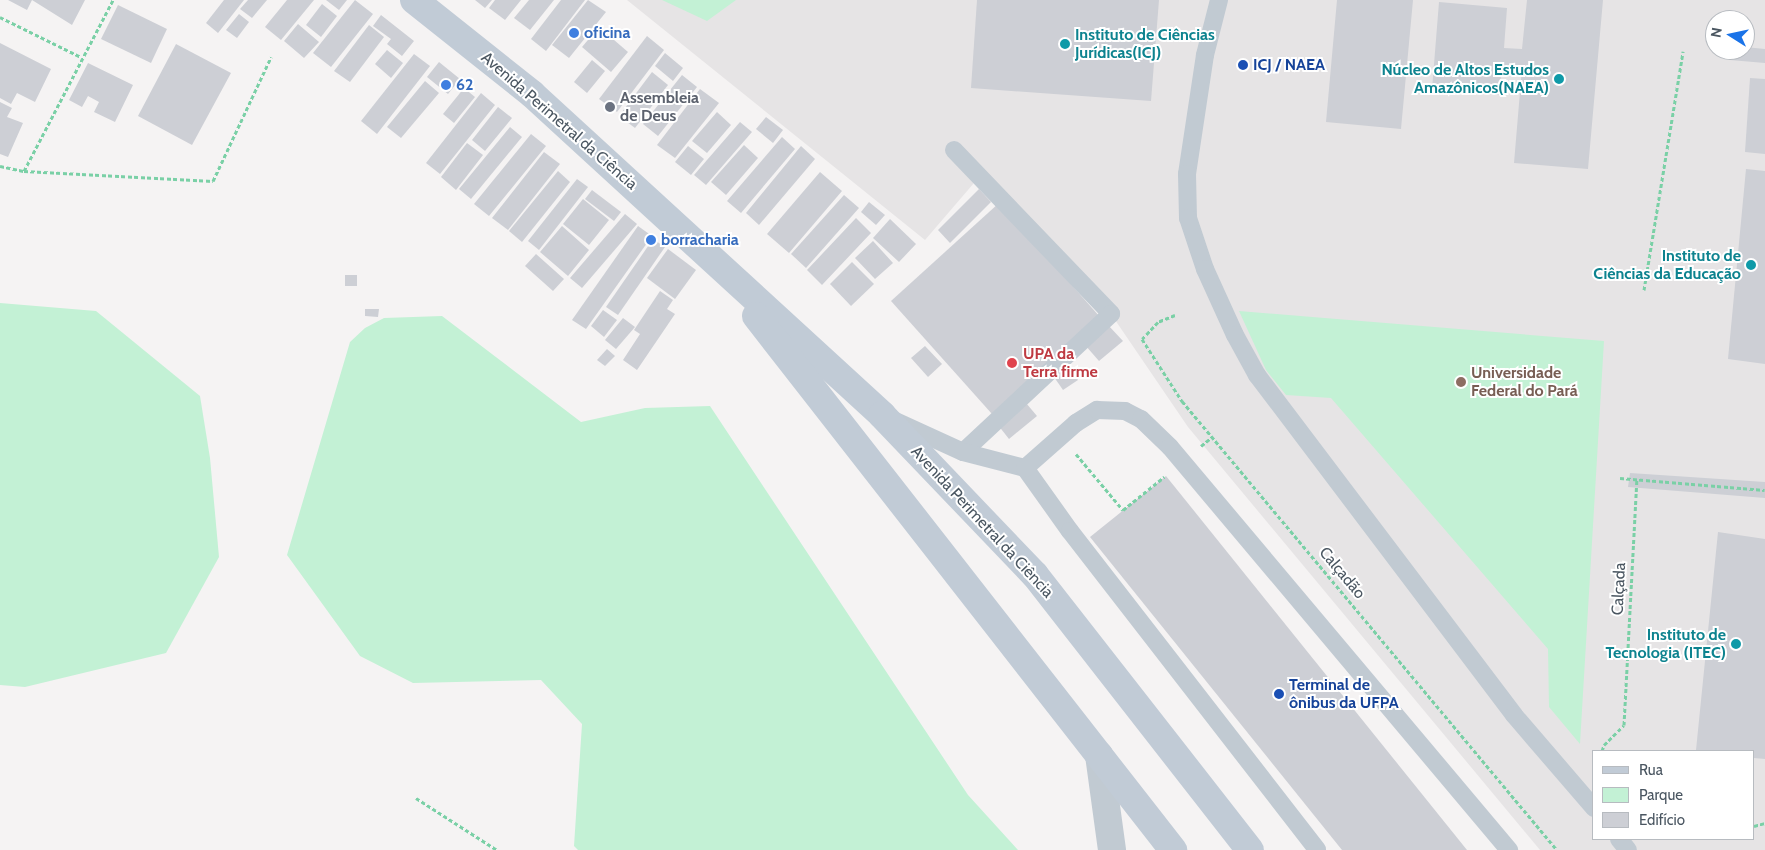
<!DOCTYPE html>
<meta charset="utf-8">
<style>
body{margin:0}
#map{position:relative;width:1765px;height:850px;overflow:hidden;background:#f5f3f3;font-family:Cabin,sans-serif}
div>[style]{position:absolute}
.education>*{inset:0;background:#e6e4e5}
.green>*{inset:0;background:#c3f1d5}
.building>*{inset:0;background:#cdcfd5}
.path>*{height:3px;margin-top:-1.5px;transform-origin:0;background:repeating-linear-gradient(90deg,#7ad0a6 0 4px,transparent 0 6.5px)}
.service>*{height:18px;margin:-9px;padding:0 9px;transform-origin:9px;border-radius:9px;background:#c1cad2}
.minor>*{height:28px;margin:-14px;padding:0 14px;transform-origin:14px;border-radius:14px;background:#c1cad2}
.secondary>*{height:28px;margin:-14px;padding:0 14px;transform-origin:14px;border-radius:14px;background:#c1cbd6}
.dots>*{width:14px;height:14px;translate:-50% -50%;box-sizing:border-box;border:2px solid #fff;border-radius:50%}
span{translate:-50% -50%;white-space:nowrap;text-align:center;line-height:1.15;-webkit-text-stroke:4px #fff;paint-order:stroke}
.shop-label{font-size:16px;color:#366cbe;font-weight:700}
.left{translate:0 -50%;text-align:left}
.culture-label{font-size:16px;color:#0d838f;font-weight:700}
.right{translate:-100% -50%;text-align:right}
.transit-label{font-size:16px;color:#164399;font-weight:700}
.worship-label{font-size:16px;color:#5b616d;font-weight:700}
.street-label{font-size:16px;color:#4a5661}
.health-label{font-size:16px;color:#be3a42;font-weight:700}
.education-label{font-size:16px;color:#785e54;font-weight:700}
.legend{position:absolute;left:1592px;top:750px;width:162px;height:90px;box-sizing:border-box;background:#fff;border:1px solid #b7bbc0;margin:0;padding:6px 9px;list-style:none;font-size:15px;color:#4a5661}
.legend li{display:flex;align-items:center;gap:10px;height:25px}
.legend b{width:25px;border:1px solid #b7bbc0}
.north{position:absolute;left:1705px;top:10px;width:50px;height:50px;box-sizing:border-box;background:#fff;border:1px solid #b7bbc0;border-radius:50%;rotate:280deg;font-size:14px;font-weight:700;line-height:20px;text-align:center;color:#4a5661}
.north::after{content:'';display:block;margin:auto;width:18px;height:22px;background:#1a73e8;clip-path:polygon(50% 0,100% 100%,50% 72%,0 100%)}
</style>
<div id="map">
<div class="education">
<div style="clip-path:polygon(evenodd,627px 0,1765px 0,1765px 850px,1540px 850px,1188px 427px,1111px 314px,980px 176px,925px 240px,627px 0,1715px 20px,1745px 20px,1745px 50px,1715px 50px,1715px 20px,627px 0,1594px 751px,1754px 751px,1754px 839px,1594px 839px,1594px 751px)"></div>
</div>
<div class="green">
<div style="clip-path:polygon(662px 0,736px 0,707px 21px)"></div>
<div style="clip-path:polygon(0 303px,96px 311px,200px 396px,210px 458px,219px 557px,166px 653px,25px 687px,0 685px)"></div>
<div style="clip-path:polygon(1239px 311px,1604px 341px,1580px 744px,1549px 707px,1548px 649px,1331px 398px,1286px 395px,1266px 370px)"></div>
<div style="clip-path:polygon(442px 316px,581px 422px,645px 408px,710px 406px,968px 795px,1018px 850px,578px 850px,574px 846px,582px 724px,541px 680px,413px 683px,360px 656px,287px 555px,350px 342px,365px 328px,384px 318px)"></div>
</div>
<div class="building">
<div style="clip-path:polygon(8px 0,85px 0,72px 25px,32px 0,27px 10px)"></div>
<div style="clip-path:polygon(224px 0,244px 0,218px 33px,206px 23px)"></div>
<div style="clip-path:polygon(248px 0,267px 0,252px 18px,240px 9px)"></div>
<div style="clip-path:polygon(287px 0,314px 0,281px 40px,265px 27px)"></div>
<div style="clip-path:polygon(326px 0,347px 0,339px 10px)"></div>
<div style="clip-path:polygon(355px 0,373px 14px,331px 67px,313px 53px)"></div>
<div style="clip-path:polygon(475px 0,492px 0,485px 8px)"></div>
<div style="clip-path:polygon(495px 0,521px 0,505px 20px,489px 8px)"></div>
<div style="clip-path:polygon(529px 0,554px 0,530px 30px,514px 18px)"></div>
<div style="clip-path:polygon(561px 0,585px 0,546px 51px,531px 39px)"></div>
<div style="clip-path:polygon(588px 0,606px 12px,569px 58px,552px 45px)"></div>
<div style="clip-path:polygon(977px 0,1159px 0,1151px 101px,971px 88px)"></div>
<div style="clip-path:polygon(1337px 0,1413px 0,1401px 129px,1326px 122px)"></div>
<div style="clip-path:polygon(1527px 0,1603px 0,1588px 169px,1514px 163px,1522px 68px,1502px 66px,1499px 95px,1432px 89px,1439px 2px,1507px 8px,1504px 48px,1522px 49px)"></div>
<div style="clip-path:polygon(322px 4px,337px 16px,321px 37px,306px 25px)"></div>
<div style="clip-path:polygon(118px 5px,167px 29px,151px 63px,101px 39px)"></div>
<div style="clip-path:polygon(239px 14px,249px 22px,237px 38px,226px 30px)"></div>
<div style="clip-path:polygon(381px 15px,414px 41px,402px 56px,387px 44px,391px 39px,373px 26px)"></div>
<div style="clip-path:polygon(298px 24px,319px 42px,304px 58px,284px 41px)"></div>
<div style="clip-path:polygon(369px 25px,384px 37px,350px 82px,334px 71px)"></div>
<div style="clip-path:polygon(599px 27px,628px 52px,611px 72px,582px 47px)"></div>
<div style="clip-path:polygon(647px 36px,664px 50px,617px 112px,599px 99px)"></div>
<div style="clip-path:polygon(0 43px,51px 69px,35px 102px,17px 93px,11px 104px,0 98px)"></div>
<div style="clip-path:polygon(176px 44px,231px 73px,192px 145px,138px 116px)"></div>
<div style="clip-path:polygon(1745px 47px,1765px 49px,1765px 63px,1730px 60px,1731px 50px,1745px 50px)"></div>
<div style="clip-path:polygon(387px 50px,403px 63px,391px 78px,375px 64px)"></div>
<div style="clip-path:polygon(665px 53px,683px 68px,673px 81px,655px 66px)"></div>
<div style="clip-path:polygon(414px 54px,430px 66px,377px 134px,361px 121px)"></div>
<div style="clip-path:polygon(592px 60px,605px 71px,587px 93px,574px 82px)"></div>
<div style="clip-path:polygon(439px 62px,460px 79px,448px 94px,427px 77px)"></div>
<div style="clip-path:polygon(88px 63px,133px 85px,115px 122px,94px 112px,99px 102px,88px 96px,82px 107px,69px 100px)"></div>
<div style="clip-path:polygon(652px 72px,668px 85px,635px 128px,619px 116px)"></div>
<div style="clip-path:polygon(682px 75px,697px 87px,658px 136px,643px 124px)"></div>
<div style="clip-path:polygon(1750px 78px,1765px 79px,1765px 154px,1745px 152px)"></div>
<div style="clip-path:polygon(425px 81px,439px 93px,401px 138px,387px 127px)"></div>
<div style="clip-path:polygon(464px 88px,475px 97px,454px 123px,443px 114px)"></div>
<div style="clip-path:polygon(700px 89px,719px 103px,675px 158px,657px 145px)"></div>
<div style="clip-path:polygon(481px 93px,495px 105px,440px 174px,426px 163px)"></div>
<div style="clip-path:polygon(0 102px,12px 108px,7px 117px,23px 123px,8px 157px,0 154px)"></div>
<div style="clip-path:polygon(498px 107px,512px 118px,485px 151px,472px 140px)"></div>
<div style="clip-path:polygon(717px 112px,731px 125px,707px 153px,692px 141px)"></div>
<div style="clip-path:polygon(766px 117px,783px 130px,773px 143px,756px 129px)"></div>
<div style="clip-path:polygon(740px 122px,752px 132px,706px 185px,694px 175px)"></div>
<div style="clip-path:polygon(510px 127px,522px 137px,471px 199px,459px 189px)"></div>
<div style="clip-path:polygon(531px 134px,546px 146px,489px 216px,474px 204px)"></div>
<div style="clip-path:polygon(782px 137px,795px 149px,741px 213px,727px 201px)"></div>
<div style="clip-path:polygon(467px 143px,483px 155px,456px 190px,441px 177px)"></div>
<div style="clip-path:polygon(744px 145px,758px 158px,726px 195px,711px 182px)"></div>
<div style="clip-path:polygon(688px 146px,704px 159px,691px 175px,675px 162px)"></div>
<div style="clip-path:polygon(801px 146px,815px 159px,759px 225px,746px 213px)"></div>
<div style="clip-path:polygon(544px 152px,560px 164px,508px 230px,492px 218px)"></div>
<div style="clip-path:polygon(1746px 169px,1765px 171px,1765px 364px,1728px 359px)"></div>
<div style="clip-path:polygon(558px 171px,570px 182px,522px 242px,509px 231px)"></div>
<div style="clip-path:polygon(820px 172px,842px 191px,789px 253px,767px 234px)"></div>
<div style="clip-path:polygon(577px 179px,588px 187px,539px 250px,528px 241px)"></div>
<div style="clip-path:polygon(979px 189px,991px 202px,950px 243px,938px 230px)"></div>
<div style="clip-path:polygon(592px 190px,621px 212px,614px 221px,585px 199px)"></div>
<div style="clip-path:polygon(844px 195px,859px 208px,806px 268px,791px 254px)"></div>
<div style="clip-path:polygon(583px 199px,609px 220px,589px 245px,563px 224px)"></div>
<div style="clip-path:polygon(869px 202px,885px 215px,876px 225px,861px 212px)"></div>
<div style="clip-path:polygon(999px 203px,1100px 317px,992px 414px,891px 301px)"></div>
<div style="clip-path:polygon(625px 214px,637px 224px,582px 288px,570px 278px)"></div>
<div style="clip-path:polygon(856px 218px,871px 233px,822px 285px,807px 270px)"></div>
<div style="clip-path:polygon(890px 219px,916px 244px,899px 262px,873px 238px)"></div>
<div style="clip-path:polygon(562px 226px,589px 250px,568px 276px,540px 252px)"></div>
<div style="clip-path:polygon(638px 226px,652px 236px,586px 329px,572px 320px)"></div>
<div style="clip-path:polygon(653px 239px,665px 247px,618px 315px,606px 307px)"></div>
<div style="clip-path:polygon(873px 241px,893px 263px,875px 279px,855px 258px)"></div>
<div style="clip-path:polygon(668px 249px,696px 270px,675px 299px,647px 278px)"></div>
<div style="clip-path:polygon(536px 254px,564px 279px,553px 291px,525px 266px)"></div>
<div style="clip-path:polygon(852px 262px,874px 284px,851px 306px,830px 284px)"></div>
<div style="clip-path:polygon(345px 275px,357px 275px,357px 286px,345px 286px)"></div>
<div style="clip-path:polygon(660px 291px,673px 300px,667px 309px,675px 314px,637px 370px,623px 360px,640px 334px,634px 330px)"></div>
<div style="clip-path:polygon(365px 309px,379px 309px,378px 317px,365px 316px)"></div>
<div style="clip-path:polygon(603px 310px,617px 320px,604px 337px,591px 326px)"></div>
<div style="clip-path:polygon(623px 318px,635px 327px,616px 349px,605px 340px)"></div>
<div style="clip-path:polygon(1108px 325px,1123px 341px,1099px 361px,1085px 345px)"></div>
<div style="clip-path:polygon(925px 346px,942px 364px,928px 377px,911px 358px)"></div>
<div style="clip-path:polygon(607px 349px,615px 356px,605px 366px,597px 360px)"></div>
<div style="clip-path:polygon(1068px 367px,1078px 380px,1063px 390px,1054px 377px)"></div>
<div style="clip-path:polygon(1026px 403px,1037px 416px,1009px 439px,998px 425px)"></div>
<div style="clip-path:polygon(1630px 473px,1765px 482px,1765px 498px,1628px 487px)"></div>
<div style="clip-path:polygon(1166px 476px,1467px 850px,1342px 850px,1090px 537px)"></div>
<div style="clip-path:polygon(1718px 532px,1765px 539px,1765px 759px,1754px 758px,1754px 751px,1696px 750px)"></div>
</div>
<div class="path">
<div style="left:0;top:17px;width:90px;rotate:26.3deg"></div>
<div style="left:0;top:166px;width:25px;rotate:12deg"></div>
<div style="left:24px;top:171px;width:189px;rotate:3deg"></div>
<div style="left:213px;top:181px;width:137px;rotate:-64.9deg"></div>
<div style="left:24px;top:171px;width:193px;rotate:-62.5deg"></div>
<div style="left:1644px;top:290px;width:242px;rotate:-80.7deg"></div>
<div style="left:1175px;top:315px;width:18px;rotate:158deg"></div>
<div style="left:1158px;top:322px;width:23px;rotate:133deg"></div>
<div style="left:1142px;top:339px;width:74px;rotate:57.2deg"></div>
<div style="left:1182px;top:401px;width:585px;rotate:50.13deg"></div>
<div style="left:1201px;top:446px;width:14px;rotate:-39deg"></div>
<div style="left:1076px;top:454px;width:73px;rotate:50deg"></div>
<div style="left:1123px;top:510px;width:53px;rotate:-38.8deg"></div>
<div style="left:1620px;top:478px;width:145px;rotate:4.7deg"></div>
<div style="left:1602px;top:751px;width:6px;rotate:-72deg"></div>
<div style="left:1604px;top:745px;width:28px;rotate:-45deg"></div>
<div style="left:1624px;top:725px;width:246px;rotate:-87deg"></div>
<div style="left:416px;top:798px;width:96px;rotate:32.7deg"></div>
<div style="left:1754px;top:826px;width:11px;rotate:-15deg"></div>
</div>
<div class="service">
<div style="left:1219px;top:0;width:57px;rotate:104.3deg"></div>
<div style="left:1205px;top:55px;width:120px;rotate:98.6deg"></div>
<div style="left:1187px;top:174px;width:44px;rotate:88.7deg"></div>
<div style="left:1188px;top:218px;width:54px;rotate:71.6deg"></div>
<div style="left:1205px;top:269px;width:72px;rotate:65.6deg"></div>
<div style="left:1235px;top:335px;width:46px;rotate:61.2deg"></div>
<div style="left:1257px;top:375px;width:426px;rotate:52.9deg"></div>
<div style="left:1514px;top:715px;width:123px;rotate:49.3deg"></div>
<div style="left:954px;top:150px;width:227px;rotate:46.2deg"></div>
<div style="left:1111px;top:314px;width:202px;rotate:137deg"></div>
<div style="left:893px;top:420px;width:77px;rotate:24.6deg"></div>
<div style="left:963px;top:452px;width:64px;rotate:14.5deg"></div>
<div style="left:1025px;top:468px;width:77px;rotate:54.5deg"></div>
<div style="left:1070px;top:531px;width:403px;rotate:52.2deg"></div>
<div style="left:1025px;top:468px;width:68px;rotate:-41.4deg"></div>
<div style="left:1076px;top:423px;width:25px;rotate:-32deg"></div>
<div style="left:1097px;top:410px;width:28px;rotate:2deg"></div>
<div style="left:1125px;top:411px;width:18px;rotate:27deg"></div>
<div style="left:1141px;top:419px;width:40px;rotate:44deg"></div>
<div style="left:1170px;top:447px;width:527px;rotate:49.93deg"></div>
<div style="left:1619px;top:839px;width:14px;rotate:51deg"></div>
</div>
<div class="minor">
<div style="left:1099px;top:755px;width:96px;rotate:82.2deg"></div>
</div>
<div class="secondary">
<div style="left:414px;top:0;width:151px;rotate:38.5deg"></div>
<div style="left:532px;top:94px;width:475px;rotate:42.5deg"></div>
<div style="left:882px;top:415px;width:221px;rotate:46.3deg"></div>
<div style="left:1035px;top:575px;width:349px;rotate:52deg"></div>
<div style="left:756px;top:316px;width:678px;rotate:52.01deg"></div>
</div>
<div class="dots">
<div style="left:574px;top:33px;background:#3f7fe0"></div>
<div style="left:1065px;top:44px;background:#0f9aa8"></div>
<div style="left:1243px;top:65px;background:#1a4fb4"></div>
<div style="left:1559px;top:79px;background:#0f9aa8"></div>
<div style="left:446px;top:85px;background:#3f7fe0"></div>
<div style="left:610px;top:107px;background:#6b7280"></div>
<div style="left:651px;top:240px;background:#3f7fe0"></div>
<div style="left:1751px;top:265px;background:#0f9aa8"></div>
<div style="left:1012px;top:363px;background:#e0444e"></div>
<div style="left:1461px;top:382px;background:#8d6e63"></div>
<div style="left:1736px;top:644px;background:#0f9aa8"></div>
<div style="left:1279px;top:694px;background:#1a4fb4"></div>
</div>
<div class="shop-label">
<span class="left" style="left:584px;top:33px">oficina</span>
<span class="left" style="left:456px;top:85px">62</span>
<span class="left" style="left:661px;top:240px">borracharia</span>
</div>
<div class="culture-label">
<span class="left" style="left:1075px;top:44px">Instituto de Ciências<br>Jurídicas(ICJ)</span>
<span class="right" style="left:1549px;top:79px">Núcleo de Altos Estudos<br>Amazônicos(NAEA)</span>
<span class="right" style="left:1741px;top:265px">Instituto de<br>Ciências da Educação</span>
<span class="right" style="left:1726px;top:644px">Instituto de<br>Tecnologia (ITEC)</span>
</div>
<div class="transit-label">
<span class="left" style="left:1253px;top:65px">ICJ / NAEA</span>
<span class="left" style="left:1289px;top:694px">Terminal de<br>ônibus da UFPA</span>
</div>
<div class="worship-label">
<span class="left" style="left:620px;top:107px">Assembleia<br>de Deus</span>
</div>
<div class="street-label">
<span style="left:559px;top:121px;rotate:41deg">Avenida Perimetral da Ciência</span>
<span style="left:982px;top:522px;rotate:47deg">Avenida Perimetral da Ciência</span>
<span style="left:1342px;top:573px;rotate:50deg">Calçadão</span>
<span style="left:1619px;top:589px;rotate:-87deg">Calçada</span>
</div>
<div class="health-label">
<span class="left" style="left:1023px;top:363px">UPA da<br>Terra firme</span>
</div>
<div class="education-label">
<span class="left" style="left:1471px;top:382px">Universidade<br>Federal do Pará</span>
</div>
<ul class="legend">
<li><b style="height:6px;background:#c1cbd6"></b>Rua</li>
<li><b style="height:14px;background:#c3f1d5"></b>Parque</li>
<li><b style="height:14px;background:#cdcfd5"></b>Edifício</li>
</ul>
<div class="north">N</div>
</div>
